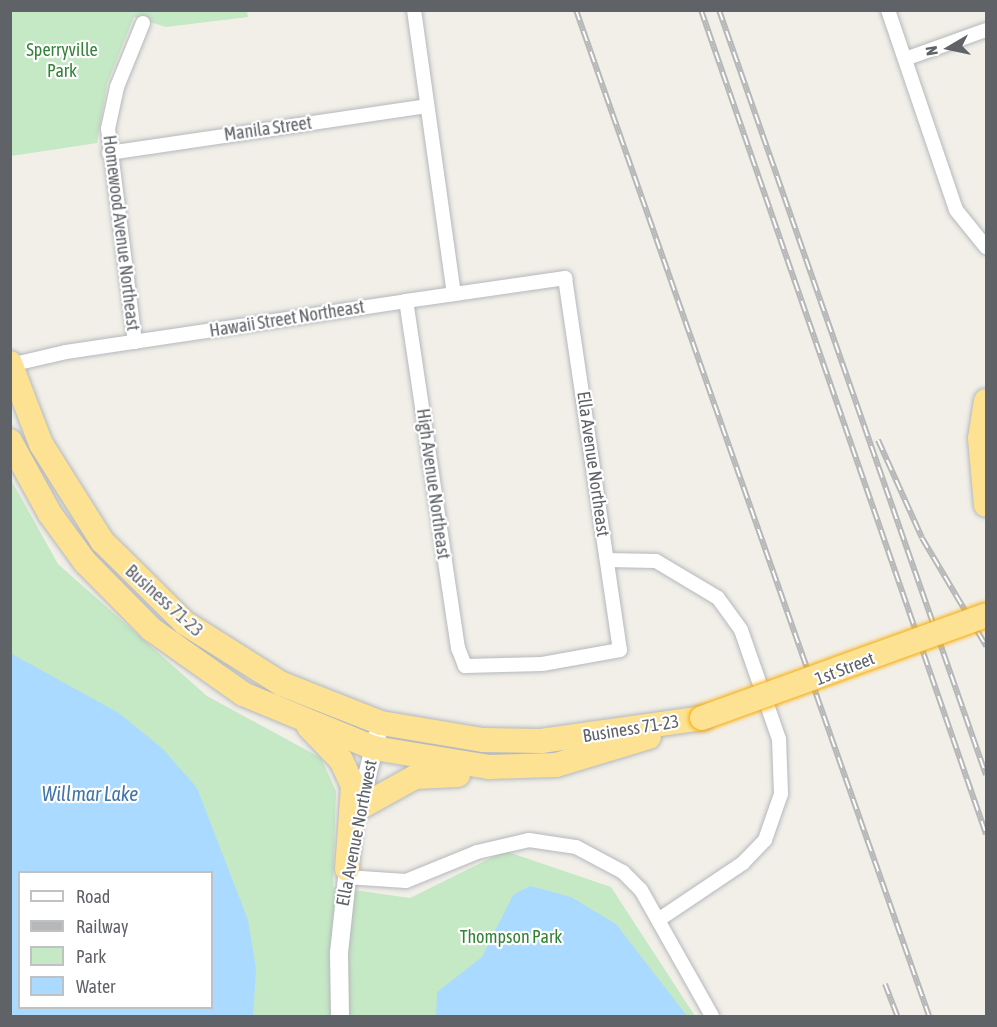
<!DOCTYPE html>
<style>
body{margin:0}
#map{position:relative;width:997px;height:1027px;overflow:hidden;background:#f1efe8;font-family:"Asap Condensed",sans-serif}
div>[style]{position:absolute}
.green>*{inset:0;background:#c5e8c5}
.water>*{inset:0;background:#aadaff}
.roads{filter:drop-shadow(0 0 2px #b5b8bc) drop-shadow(0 0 2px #b5b8bc)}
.street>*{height:14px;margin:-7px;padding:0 7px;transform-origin:7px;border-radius:7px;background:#fff}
.secondary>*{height:18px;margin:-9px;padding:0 9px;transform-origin:9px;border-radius:9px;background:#fff}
.highway>*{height:24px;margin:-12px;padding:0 12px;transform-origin:12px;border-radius:12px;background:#fde293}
.rail>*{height:6px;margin-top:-3px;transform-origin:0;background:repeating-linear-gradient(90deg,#fff 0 11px,#b6b7b8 0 22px);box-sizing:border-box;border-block:2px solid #b6b7b8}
.bridges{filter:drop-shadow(0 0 2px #f9ab00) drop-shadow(0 0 2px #f9ab00)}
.highway-bridge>*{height:24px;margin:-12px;padding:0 12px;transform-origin:12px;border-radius:12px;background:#fde293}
span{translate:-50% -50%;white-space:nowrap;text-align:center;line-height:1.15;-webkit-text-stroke:4.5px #fff;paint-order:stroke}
.park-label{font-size:18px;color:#348238}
.street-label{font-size:18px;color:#5f6368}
.water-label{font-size:20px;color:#4174aa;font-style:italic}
.frame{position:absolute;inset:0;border:12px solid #5f6368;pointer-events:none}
.legend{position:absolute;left:18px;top:871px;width:195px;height:138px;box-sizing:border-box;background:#fff;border:2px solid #bfc1c3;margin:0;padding:8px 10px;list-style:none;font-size:18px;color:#5f6368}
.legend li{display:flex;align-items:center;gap:12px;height:30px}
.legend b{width:30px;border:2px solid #bfc1c3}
.north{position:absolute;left:919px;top:18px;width:60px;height:60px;-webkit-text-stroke:4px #fff;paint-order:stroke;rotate:261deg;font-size:16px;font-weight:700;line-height:24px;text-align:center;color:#5f6368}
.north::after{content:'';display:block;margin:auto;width:21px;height:27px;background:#5f6368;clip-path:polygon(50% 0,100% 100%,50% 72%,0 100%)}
</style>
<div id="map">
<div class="green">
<div style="clip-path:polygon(11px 11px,247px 11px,248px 17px,166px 27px,134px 17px,107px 84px,97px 143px,11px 156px)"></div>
<div style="clip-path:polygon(10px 478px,58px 564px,207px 696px,321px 758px,336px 791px,333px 887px,410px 898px,505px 851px,611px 887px,695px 1016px,228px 1016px,212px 872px,11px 667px)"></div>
</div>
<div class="water">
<div style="clip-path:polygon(evenodd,10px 653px,119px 713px,163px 749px,197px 788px,248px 920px,256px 969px,253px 1016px,11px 1016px,10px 653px,20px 872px,212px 872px,212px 1008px,20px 1008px,20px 872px)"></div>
<div style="clip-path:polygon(530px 886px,571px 897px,616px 924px,687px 1016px,436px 1016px,437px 992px,482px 957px,513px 895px)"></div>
</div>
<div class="roads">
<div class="street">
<div style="left:414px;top:10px;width:287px;rotate:82deg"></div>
<div style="left:888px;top:10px;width:211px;rotate:71.2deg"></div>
<div style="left:956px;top:210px;width:48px;rotate:51deg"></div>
<div style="left:905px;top:59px;width:86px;rotate:-19.7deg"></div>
<div style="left:109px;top:153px;width:321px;rotate:-8.4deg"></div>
<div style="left:135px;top:342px;width:215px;rotate:-97.2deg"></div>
<div style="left:108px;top:129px;width:43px;rotate:-77.9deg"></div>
<div style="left:117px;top:87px;width:69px;rotate:-67.9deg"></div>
<div style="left:10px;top:365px;width:57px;rotate:-13.1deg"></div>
<div style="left:66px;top:352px;width:344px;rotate:-8.5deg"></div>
<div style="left:406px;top:301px;width:161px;rotate:-8.2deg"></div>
<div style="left:565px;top:278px;width:376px;rotate:81.6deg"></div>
<div style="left:620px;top:650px;width:79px;rotate:169.8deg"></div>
<div style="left:542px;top:664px;width:77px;rotate:178.5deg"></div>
<div style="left:465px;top:666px;width:19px;rotate:-111deg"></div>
<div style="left:458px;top:648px;width:351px;rotate:-98.5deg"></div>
<div style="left:607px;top:560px;width:49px;rotate:1.2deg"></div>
<div style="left:656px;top:561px;width:72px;rotate:30.8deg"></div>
<div style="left:718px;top:598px;width:39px;rotate:54deg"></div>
<div style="left:741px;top:630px;width:115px;rotate:70.8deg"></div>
<div style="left:779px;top:739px;width:55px;rotate:87.9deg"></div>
<div style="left:781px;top:794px;width:49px;rotate:109.2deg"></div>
<div style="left:765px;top:840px;width:32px;rotate:134deg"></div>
<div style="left:743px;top:863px;width:99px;rotate:146.1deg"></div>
<div style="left:346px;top:877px;width:60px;rotate:3.8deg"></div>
<div style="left:406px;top:881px;width:77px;rotate:-22.2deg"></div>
<div style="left:477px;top:852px;width:53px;rotate:-13deg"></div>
<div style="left:529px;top:840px;width:48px;rotate:8.5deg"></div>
<div style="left:576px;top:847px;width:53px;rotate:28deg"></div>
<div style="left:623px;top:872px;width:25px;rotate:45deg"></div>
<div style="left:641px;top:890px;width:145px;rotate:60.6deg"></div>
</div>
<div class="secondary">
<div style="left:359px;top:808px;width:74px;rotate:-76deg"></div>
<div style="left:340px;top:1016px;width:63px;rotate:-90.9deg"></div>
<div style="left:339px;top:953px;width:95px;rotate:-83.9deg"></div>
</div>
<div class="highway">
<div style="left:10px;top:363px;width:87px;rotate:69.1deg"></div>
<div style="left:41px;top:444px;width:115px;rotate:57.8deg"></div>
<div style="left:102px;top:541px;width:117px;rotate:44.7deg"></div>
<div style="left:185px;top:623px;width:115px;rotate:32.2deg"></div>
<div style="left:282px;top:684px;width:106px;rotate:21.5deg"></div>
<div style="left:381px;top:723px;width:103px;rotate:9.5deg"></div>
<div style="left:483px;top:740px;width:58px;rotate:1deg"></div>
<div style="left:541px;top:741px;width:163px;rotate:-8.1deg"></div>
<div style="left:986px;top:401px;width:37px;rotate:99deg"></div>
<div style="left:980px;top:438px;width:67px;rotate:84.9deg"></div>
<div style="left:10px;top:441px;width:83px;rotate:61.3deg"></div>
<div style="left:50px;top:514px;width:59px;rotate:53.9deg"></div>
<div style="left:85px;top:562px;width:94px;rotate:45.4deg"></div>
<div style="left:151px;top:629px;width:113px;rotate:35.2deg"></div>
<div style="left:243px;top:694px;width:142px;rotate:22.4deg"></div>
<div style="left:374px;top:748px;width:117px;rotate:9.4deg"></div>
<div style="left:489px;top:767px;width:67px;rotate:-1.7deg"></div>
<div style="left:556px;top:765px;width:97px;rotate:-16.8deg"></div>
<div style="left:309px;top:727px;width:46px;rotate:45.9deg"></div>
<div style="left:341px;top:760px;width:29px;rotate:65deg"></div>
<div style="left:353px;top:786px;width:83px;rotate:94.1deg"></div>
<div style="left:359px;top:808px;width:64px;rotate:-29deg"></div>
<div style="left:415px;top:777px;width:43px;rotate:-2.7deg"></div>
</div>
</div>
<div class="rail">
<div style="left:576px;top:10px;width:1066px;rotate:70.66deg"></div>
<div style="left:701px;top:10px;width:872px;rotate:70.92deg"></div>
<div style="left:719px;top:10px;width:810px;rotate:70.76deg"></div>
<div style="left:878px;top:440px;width:107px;rotate:65.8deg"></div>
<div style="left:922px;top:538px;width:126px;rotate:59.3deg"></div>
<div style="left:885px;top:984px;width:34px;rotate:69deg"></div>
</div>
<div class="bridges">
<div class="highway-bridge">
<div style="left:702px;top:718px;width:302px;rotate:-19.9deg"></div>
</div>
</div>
<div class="park-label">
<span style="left:62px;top:61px">Sperryville<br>Park</span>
<span style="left:511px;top:937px">Thompson Park</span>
</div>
<div class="street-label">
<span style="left:268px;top:129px;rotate:-8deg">Manila Street</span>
<span style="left:121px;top:233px;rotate:83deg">Homewood Avenue Northeast</span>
<span style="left:287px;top:319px;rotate:-9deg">Hawaii Street Northeast</span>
<span style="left:593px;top:464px;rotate:82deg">Ella Avenue Northeast</span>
<span style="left:433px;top:484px;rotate:82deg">High Avenue Northeast</span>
<span style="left:164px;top:601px;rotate:42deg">Business 71-23</span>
<span style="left:845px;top:669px;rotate:-21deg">1st Street</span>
<span style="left:631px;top:729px;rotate:-9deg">Business 71-23</span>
<span style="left:357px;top:833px;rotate:-79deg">Ella Avenue Northwest</span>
</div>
<div class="water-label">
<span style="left:90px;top:793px">Willmar Lake</span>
</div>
<div class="frame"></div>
<ul class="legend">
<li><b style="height:8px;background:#fff"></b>Road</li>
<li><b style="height:8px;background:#b6b7b8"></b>Railway</li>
<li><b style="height:16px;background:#c5e8c5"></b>Park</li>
<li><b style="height:16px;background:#aadaff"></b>Water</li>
</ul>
<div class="north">N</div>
</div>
